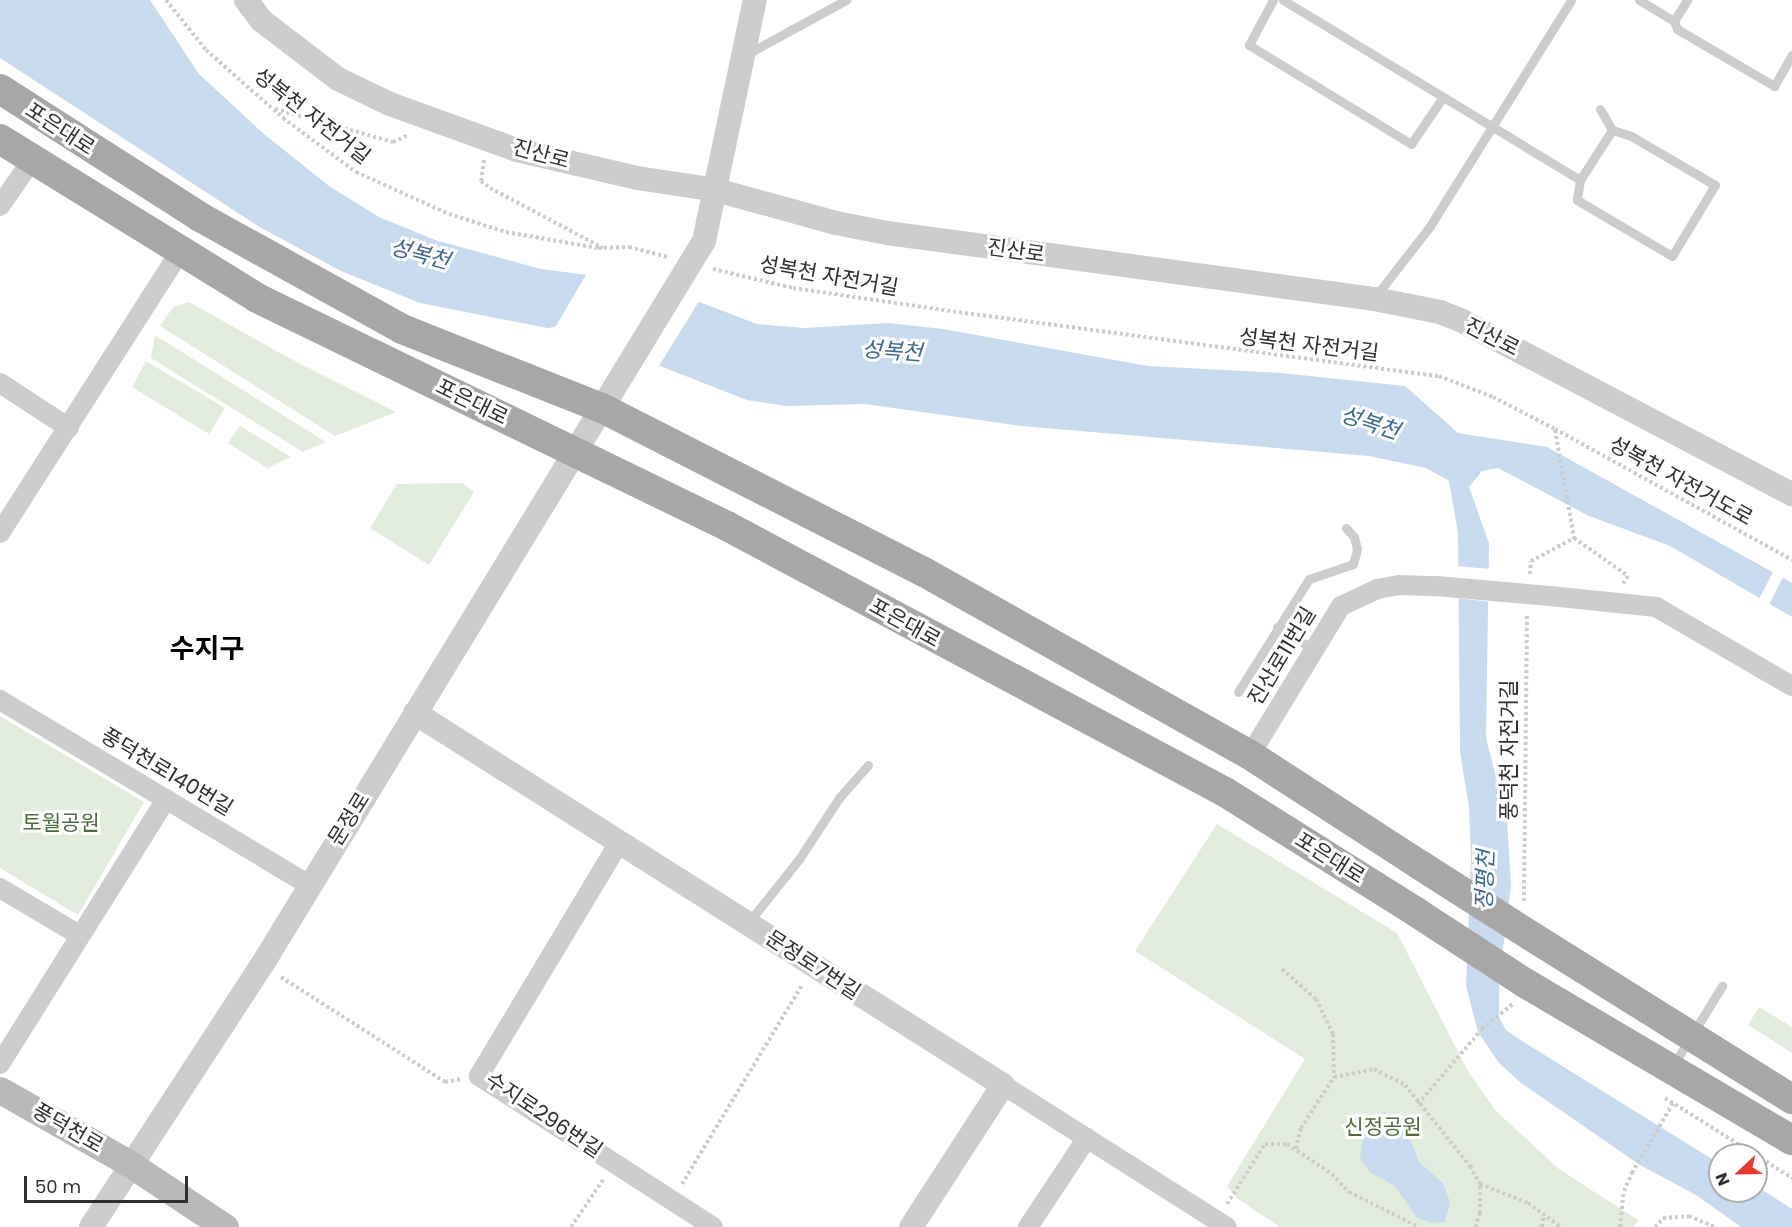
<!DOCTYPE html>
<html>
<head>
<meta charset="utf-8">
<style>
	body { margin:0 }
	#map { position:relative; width:1792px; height:1227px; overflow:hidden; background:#fff; font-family:Poppins,"Noto Sans KR",sans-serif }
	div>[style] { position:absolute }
	.green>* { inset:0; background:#e3eddd }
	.water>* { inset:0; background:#c8daed }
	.pier>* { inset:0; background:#fff }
	.path>* { height:4px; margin-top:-2px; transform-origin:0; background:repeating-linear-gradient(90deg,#ccc 0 3px,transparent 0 6px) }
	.service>* { height:9px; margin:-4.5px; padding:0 4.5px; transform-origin:4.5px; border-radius:4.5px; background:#ccc }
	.minor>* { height:20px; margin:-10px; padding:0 10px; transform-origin:10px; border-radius:10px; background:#ccc }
	.tertiary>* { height:24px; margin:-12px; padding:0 12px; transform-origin:12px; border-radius:12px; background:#ccc }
	.secondary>* { height:27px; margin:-13.5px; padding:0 13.5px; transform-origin:13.5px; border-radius:13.5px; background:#b9b9b9 }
	.primary>* { height:30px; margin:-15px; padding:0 15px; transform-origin:15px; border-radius:15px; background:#a7a7a7 }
	.minor-bridge>* { height:20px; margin:-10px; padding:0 10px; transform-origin:10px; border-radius:10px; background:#ccc }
	.tertiary-bridge>* { height:24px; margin:-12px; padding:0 12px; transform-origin:12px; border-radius:12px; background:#ccc }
	.primary-bridge>* { height:30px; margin:-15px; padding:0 15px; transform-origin:15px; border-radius:15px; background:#a7a7a7 }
	span { translate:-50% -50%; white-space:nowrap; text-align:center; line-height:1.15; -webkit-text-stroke:6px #fff; paint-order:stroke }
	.street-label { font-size:21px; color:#2f2f2f }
	.park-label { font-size:21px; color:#4c6d3b }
	.water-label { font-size:22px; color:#3a6694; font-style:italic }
	.district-label { font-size:27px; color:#000; font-weight:700 }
	.north { position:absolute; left:1708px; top:1143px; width:60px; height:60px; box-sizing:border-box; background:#fff; border:2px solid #acacac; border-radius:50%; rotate:248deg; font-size:16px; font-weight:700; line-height:24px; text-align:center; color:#2f2f2f }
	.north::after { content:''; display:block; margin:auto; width:21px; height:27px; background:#eb372d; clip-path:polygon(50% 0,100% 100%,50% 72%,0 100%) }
	.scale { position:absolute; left:24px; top:1176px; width:164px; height:27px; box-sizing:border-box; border:3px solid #2f2f2f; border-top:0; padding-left:8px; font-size:18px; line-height:21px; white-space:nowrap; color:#2f2f2f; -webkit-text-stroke:4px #fff; paint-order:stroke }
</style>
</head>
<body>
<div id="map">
	<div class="green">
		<i style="clip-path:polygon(189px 302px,289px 358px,396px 412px,335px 436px,160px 326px,173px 307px)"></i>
		<i style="clip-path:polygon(155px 335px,326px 442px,303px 452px,151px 358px)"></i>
		<i style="clip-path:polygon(146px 361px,225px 408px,209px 434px,132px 387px)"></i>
		<i style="clip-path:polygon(240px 426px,291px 457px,267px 468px,228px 443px)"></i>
		<i style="clip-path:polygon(462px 483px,474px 492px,429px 565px,370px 528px,397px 484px)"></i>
		<i style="clip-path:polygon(0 716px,144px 802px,78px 915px,0 868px)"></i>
		<i style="clip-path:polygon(1217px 824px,1397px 933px,1469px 1073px,1496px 1111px,1559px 1169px,1638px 1220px,1634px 1227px,1280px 1227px,1238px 1199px,1227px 1186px,1305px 1059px,1135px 951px)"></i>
		<i style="clip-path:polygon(1759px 1007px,1792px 1027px,1792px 1053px,1748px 1025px)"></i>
	</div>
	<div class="water">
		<i style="clip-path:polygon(0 0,150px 0,199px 74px,264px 134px,329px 186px,379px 217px,435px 240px,541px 269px,650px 283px,757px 324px,805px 328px,888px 323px,943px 329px,1148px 366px,1281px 373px,1405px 386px,1458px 433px,1547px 447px,1792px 583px,1792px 617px,1670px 546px,1589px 516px,1498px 468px,1482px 471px,1469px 487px,1489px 543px,1486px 738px,1507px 820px,1511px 885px,1499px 982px,1499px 1017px,1506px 1030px,1522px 1041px,1720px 1164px,1720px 1191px,1756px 1191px,1756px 1186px,1792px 1209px,1792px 1227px,1741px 1227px,1696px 1195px,1640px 1165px,1521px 1083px,1499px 1063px,1478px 1032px,1466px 986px,1471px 858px,1469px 807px,1460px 752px,1458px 533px,1449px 481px,1426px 468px,1369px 456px,1022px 426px,865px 404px,786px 406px,747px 400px,578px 334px,420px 303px,341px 271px,258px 226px,0 58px)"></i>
		<i style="clip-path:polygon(1385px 1112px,1411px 1141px,1419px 1162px,1443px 1183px,1450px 1202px,1445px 1222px,1431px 1223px,1417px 1218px,1395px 1186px,1370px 1172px,1360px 1158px,1364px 1130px,1378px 1114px)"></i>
	</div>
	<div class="pier">
		<i style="clip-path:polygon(587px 273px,651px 280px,701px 298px,657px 369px,577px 337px,542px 331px,556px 326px)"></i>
		<i style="clip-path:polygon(1455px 566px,1492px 569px,1492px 602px,1456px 598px)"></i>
		<i style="clip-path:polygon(1774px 570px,1784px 575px,1768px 607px,1758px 601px)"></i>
	</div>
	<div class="path">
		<i style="left:166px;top:0;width:64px;rotate:51.3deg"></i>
		<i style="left:206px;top:50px;width:103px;rotate:41.4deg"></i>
		<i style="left:283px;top:118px;width:91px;rotate:36.5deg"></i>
		<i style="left:356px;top:172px;width:102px;rotate:24.3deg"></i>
		<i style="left:449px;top:214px;width:60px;rotate:17.5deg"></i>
		<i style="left:506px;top:232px;width:93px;rotate:9.9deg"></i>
		<i style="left:598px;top:248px;width:31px;rotate:-2deg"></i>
		<i style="left:629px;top:247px;width:40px;rotate:14.4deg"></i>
		<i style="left:275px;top:109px;width:123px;rotate:15.6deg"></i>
		<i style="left:393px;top:142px;width:17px;rotate:-24deg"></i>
		<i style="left:484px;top:160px;width:21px;rotate:98deg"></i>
		<i style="left:481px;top:181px;width:11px;rotate:38deg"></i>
		<i style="left:490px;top:188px;width:128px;rotate:28deg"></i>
		<i style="left:713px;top:269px;width:82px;rotate:13.4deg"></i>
		<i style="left:793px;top:288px;width:174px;rotate:8.3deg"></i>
		<i style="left:965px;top:313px;width:478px;rotate:7.6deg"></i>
		<i style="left:1439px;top:376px;width:58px;rotate:21.3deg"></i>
		<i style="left:1493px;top:397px;width:70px;rotate:27.3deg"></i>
		<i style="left:1555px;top:429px;width:271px;rotate:28.9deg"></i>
		<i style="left:1555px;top:430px;width:110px;rotate:80deg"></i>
		<i style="left:1574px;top:538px;width:66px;rotate:35.1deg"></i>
		<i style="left:1628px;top:576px;width:9px;rotate:122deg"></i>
		<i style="left:1530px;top:574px;width:13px;rotate:-86deg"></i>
		<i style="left:1531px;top:561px;width:49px;rotate:-28.1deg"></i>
		<i style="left:1524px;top:901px;width:287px;rotate:-89.4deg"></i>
		<i style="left:1282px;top:969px;width:45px;rotate:41.4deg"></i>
		<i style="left:1316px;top:999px;width:39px;rotate:64deg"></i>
		<i style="left:1333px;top:1034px;width:43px;rotate:88.7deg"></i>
		<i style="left:281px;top:977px;width:195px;rotate:32.6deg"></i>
		<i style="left:445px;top:1082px;width:16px;rotate:-11deg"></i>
		<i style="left:1665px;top:1098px;width:107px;rotate:32.1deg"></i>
		<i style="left:1418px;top:1104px;width:99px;rotate:-49.5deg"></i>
		<i style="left:1482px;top:1029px;width:41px;rotate:-39.1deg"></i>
		<i style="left:1296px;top:1149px;width:22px;rotate:-77deg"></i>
		<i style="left:1301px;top:1128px;width:61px;rotate:-57.1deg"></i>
		<i style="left:1334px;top:1077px;width:41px;rotate:-11.3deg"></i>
		<i style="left:1374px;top:1069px;width:35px;rotate:27deg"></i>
		<i style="left:1405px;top:1085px;width:104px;rotate:51.3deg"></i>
		<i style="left:1470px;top:1166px;width:21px;rotate:61deg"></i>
		<i style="left:1480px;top:1184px;width:52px;rotate:21.6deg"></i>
		<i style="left:1528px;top:1203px;width:41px;rotate:36deg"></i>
		<i style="left:1756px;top:1155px;width:43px;rotate:32.6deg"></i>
		<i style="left:682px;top:1184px;width:232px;rotate:-58.9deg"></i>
		<i style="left:1227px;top:1204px;width:71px;rotate:-57.7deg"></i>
		<i style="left:1265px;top:1144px;width:22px"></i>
		<i style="left:1287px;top:1144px;width:54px;rotate:33.7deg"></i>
		<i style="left:1332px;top:1174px;width:25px;rotate:47deg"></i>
		<i style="left:1349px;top:1192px;width:78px;rotate:26.6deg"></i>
		<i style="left:571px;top:1227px;width:57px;rotate:-55.8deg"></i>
		<i style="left:1475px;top:1227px;width:15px;rotate:-70deg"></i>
		<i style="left:1480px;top:1213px;width:29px;rotate:-90deg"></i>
		<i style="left:1542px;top:1227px;width:12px;rotate:-81deg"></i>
		<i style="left:1620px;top:1227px;width:36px;rotate:-84deg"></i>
		<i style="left:1624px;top:1191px;width:20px;rotate:-66deg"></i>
		<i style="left:1632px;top:1173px;width:81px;rotate:-59.6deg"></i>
		<i style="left:1655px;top:1227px;width:12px;rotate:-48deg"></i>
		<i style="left:1663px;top:1218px;width:26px;rotate:-4deg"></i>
		<i style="left:1689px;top:1216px;width:28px;rotate:23deg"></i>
	</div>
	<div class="service">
		<i style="left:1273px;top:0;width:51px;rotate:118.1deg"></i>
		<i style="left:1249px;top:45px;width:190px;rotate:31.4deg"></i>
		<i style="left:1411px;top:144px;width:57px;rotate:-55.8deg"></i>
		<i style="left:1283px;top:0;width:347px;rotate:31.2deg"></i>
		<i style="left:1580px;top:180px;width:20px;rotate:99deg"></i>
		<i style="left:1577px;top:200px;width:110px;rotate:30.5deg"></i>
		<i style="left:1672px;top:256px;width:83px;rotate:-58.8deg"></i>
		<i style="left:1715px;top:185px;width:97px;rotate:-149.7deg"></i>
		<i style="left:1631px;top:136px;width:20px;rotate:-162deg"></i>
		<i style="left:1612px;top:130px;width:59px;rotate:122.6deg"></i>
		<i style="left:1639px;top:0;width:41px;rotate:31deg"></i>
		<i style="left:1674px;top:21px;width:9px;rotate:69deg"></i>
		<i style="left:1677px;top:29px;width:113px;rotate:30.4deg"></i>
		<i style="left:1774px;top:86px;width:36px;rotate:-60deg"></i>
		<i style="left:1674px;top:21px;width:25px;rotate:-58deg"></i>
		<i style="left:749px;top:53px;width:111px;rotate:-28.7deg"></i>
		<i style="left:1600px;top:109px;width:24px;rotate:60deg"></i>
		<i style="left:1375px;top:297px;width:90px;rotate:-52.2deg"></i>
		<i style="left:1430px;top:226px;width:266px;rotate:-58deg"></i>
		<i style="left:1277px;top:627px;width:42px;rotate:31.4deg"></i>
		<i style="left:1238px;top:692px;width:133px;rotate:-57.9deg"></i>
		<i style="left:1309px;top:579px;width:46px;rotate:-18.8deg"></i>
		<i style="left:1353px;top:564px;width:16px;rotate:-75deg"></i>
		<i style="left:1357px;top:549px;width:12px;rotate:-104deg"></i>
		<i style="left:1354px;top:537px;width:12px;rotate:-132deg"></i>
		<i style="left:748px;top:923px;width:82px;rotate:-51.4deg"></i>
		<i style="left:799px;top:859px;width:73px;rotate:-56.7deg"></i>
		<i style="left:839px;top:798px;width:44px;rotate:-48.7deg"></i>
		<i style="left:1674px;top:1064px;width:92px;rotate:-58.4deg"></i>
	</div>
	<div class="minor">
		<i style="left:0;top:206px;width:56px;rotate:-55.2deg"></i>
		<i style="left:0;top:383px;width:82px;rotate:33.1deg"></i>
		<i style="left:0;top:533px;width:332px;rotate:-57.4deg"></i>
		<i style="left:1550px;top:596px;width:107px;rotate:5.9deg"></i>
		<i style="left:1656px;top:607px;width:157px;rotate:30.2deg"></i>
		<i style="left:0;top:700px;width:360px;rotate:30.9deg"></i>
		<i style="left:1250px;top:755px;width:175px;rotate:-58.6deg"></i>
		<i style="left:1341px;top:606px;width:40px;rotate:-25deg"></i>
		<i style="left:1377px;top:589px;width:22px;rotate:-10deg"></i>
		<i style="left:1399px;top:585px;width:37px;rotate:2deg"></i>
		<i style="left:620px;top:841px;width:274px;rotate:121deg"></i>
		<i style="left:479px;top:1076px;width:278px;rotate:32.8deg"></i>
		<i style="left:0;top:888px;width:92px;rotate:30.7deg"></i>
		<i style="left:0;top:1064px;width:313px;rotate:-57.9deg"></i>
		<i style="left:1003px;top:1085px;width:265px;rotate:32.4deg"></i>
		<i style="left:1028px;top:1227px;width:107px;rotate:-56.5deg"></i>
	</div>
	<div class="tertiary">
		<i style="left:246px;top:0;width:26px;rotate:53deg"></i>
		<i style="left:262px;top:21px;width:96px;rotate:37.3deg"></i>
		<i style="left:338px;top:79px;width:58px;rotate:25.7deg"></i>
		<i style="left:390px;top:104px;width:135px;rotate:19.9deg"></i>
		<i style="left:517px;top:150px;width:123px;rotate:13.1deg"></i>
		<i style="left:637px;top:178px;width:80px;rotate:8.6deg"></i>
		<i style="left:716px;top:190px;width:124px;rotate:15.4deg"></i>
		<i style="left:836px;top:223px;width:52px;rotate:11.1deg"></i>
		<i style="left:887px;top:233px;width:491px;rotate:7.7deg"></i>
		<i style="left:1374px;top:299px;width:67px;rotate:11.1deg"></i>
		<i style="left:1440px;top:312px;width:24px;rotate:22deg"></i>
		<i style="left:1462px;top:321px;width:373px;rotate:27.7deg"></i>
		<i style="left:704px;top:241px;width:246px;rotate:-78.1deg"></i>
		<i style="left:415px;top:713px;width:696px;rotate:32.32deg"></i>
		<i style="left:1003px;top:1085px;width:169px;rotate:122.9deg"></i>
		<i style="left:91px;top:1227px;width:313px;rotate:-56.9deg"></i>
		<i style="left:262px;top:965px;width:695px;rotate:-58.6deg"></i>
	</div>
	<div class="secondary">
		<i style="left:0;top:1090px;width:150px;rotate:29.6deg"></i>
		<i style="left:130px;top:1164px;width:114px;rotate:33.6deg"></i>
	</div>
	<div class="primary">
		<i style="left:0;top:89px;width:237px;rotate:32.6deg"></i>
		<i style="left:200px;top:217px;width:231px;rotate:29deg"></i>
		<i style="left:402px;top:329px;width:215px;rotate:21.6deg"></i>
		<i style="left:602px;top:408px;width:361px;rotate:27deg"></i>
		<i style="left:924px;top:572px;width:374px;rotate:29.3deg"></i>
		<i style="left:1250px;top:755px;width:202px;rotate:32.9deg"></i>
		<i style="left:0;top:139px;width:302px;rotate:31.7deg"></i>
		<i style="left:257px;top:298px;width:522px;rotate:25.88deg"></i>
		<i style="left:727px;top:526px;width:565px;rotate:28.11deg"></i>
		<i style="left:1225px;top:792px;width:226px;rotate:32.1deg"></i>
		<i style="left:1531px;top:936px;width:308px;rotate:32deg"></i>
		<i style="left:1525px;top:983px;width:310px;rotate:30.5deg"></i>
	</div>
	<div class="minor-bridge">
		<i style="left:1436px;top:586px;width:114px;rotate:5deg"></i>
	</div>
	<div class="tertiary-bridge">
		<i style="left:624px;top:372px;width:153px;rotate:-58.6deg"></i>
	</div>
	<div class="primary-bridge">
		<i style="left:1420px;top:865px;width:132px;rotate:32.6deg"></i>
		<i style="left:1416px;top:912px;width:130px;rotate:33.1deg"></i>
	</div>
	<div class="street-label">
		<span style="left:312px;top:116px;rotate:38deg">성복천 자전거길</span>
		<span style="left:60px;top:129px;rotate:33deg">포은대로</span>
		<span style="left:541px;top:154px;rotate:15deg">진산로</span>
		<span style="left:1016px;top:251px;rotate:8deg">진산로</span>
		<span style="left:829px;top:276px;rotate:10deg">성복천 자전거길</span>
		<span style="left:1492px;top:337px;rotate:27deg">진산로</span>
		<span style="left:1309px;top:345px;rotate:7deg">성복천 자전거길</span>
		<span style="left:472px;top:402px;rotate:26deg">포은대로</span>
		<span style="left:1681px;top:481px;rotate:29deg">성복천 자전거도로</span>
		<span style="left:905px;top:623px;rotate:29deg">포은대로</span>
		<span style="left:1282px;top:656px;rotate:-59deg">진산로11번길</span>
		<span style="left:1509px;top:750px;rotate:-90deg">풍덕천 자전거길</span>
		<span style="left:167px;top:772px;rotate:31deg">풍덕천로140번길</span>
		<span style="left:349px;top:819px;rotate:-58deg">문정로</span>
		<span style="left:1330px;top:858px;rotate:32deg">포은대로</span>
		<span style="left:813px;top:965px;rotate:33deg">문정로7번길</span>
		<span style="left:544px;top:1115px;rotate:34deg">수지로296번길</span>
		<span style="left:68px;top:1128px;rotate:30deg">풍덕천로</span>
	</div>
	<div class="park-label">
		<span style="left:61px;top:823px">토월공원</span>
		<span style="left:1383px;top:1127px">신정공원</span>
	</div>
	<div class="water-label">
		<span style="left:420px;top:254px;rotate:15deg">성복천</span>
		<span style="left:892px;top:351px;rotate:4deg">성복천</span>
		<span style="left:1370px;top:423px;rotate:18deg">성복천</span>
		<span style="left:1485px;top:880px;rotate:-88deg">정평천</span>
	</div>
	<div class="district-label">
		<span style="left:207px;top:649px">수지구</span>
	</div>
	<div class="north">N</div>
	<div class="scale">50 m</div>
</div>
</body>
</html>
